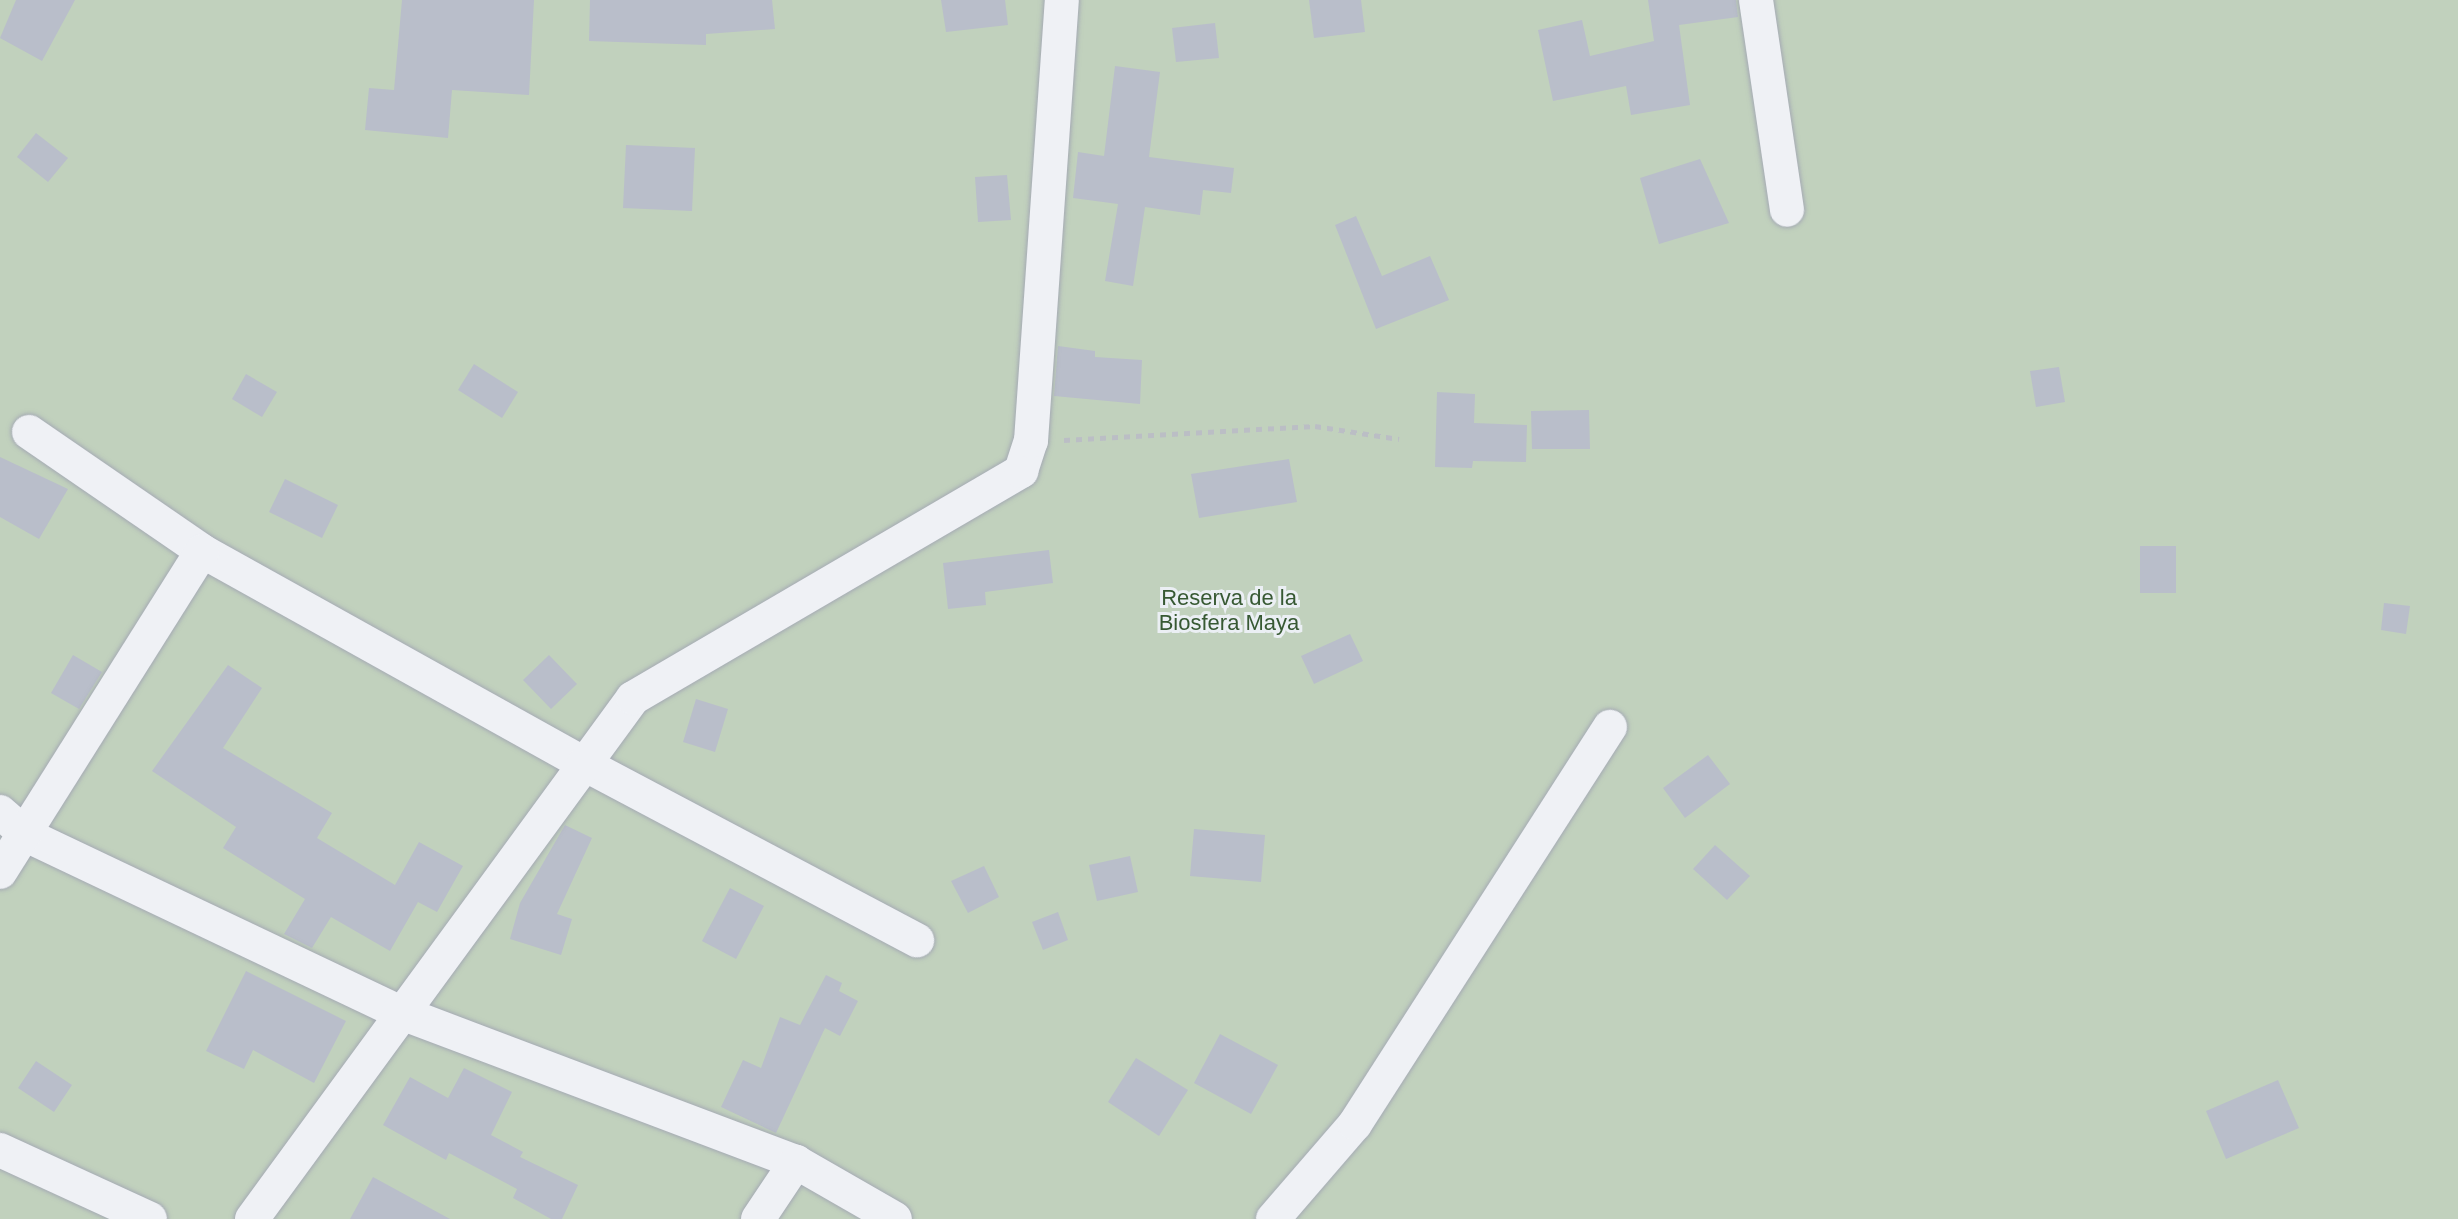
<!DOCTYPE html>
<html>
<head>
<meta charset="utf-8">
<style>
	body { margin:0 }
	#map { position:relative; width:2458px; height:1219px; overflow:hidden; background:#dce0e7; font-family:Helvetica,sans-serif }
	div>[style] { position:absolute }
	.green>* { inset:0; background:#c1d1bd }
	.building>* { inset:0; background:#b9beca }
	.path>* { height:5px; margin-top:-2.5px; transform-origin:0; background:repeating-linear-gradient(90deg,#bbbec5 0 6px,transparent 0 12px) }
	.roads { filter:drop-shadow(0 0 2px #a5aab4) drop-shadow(0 0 2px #a5aab4) }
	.street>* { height:34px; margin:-17px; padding:0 17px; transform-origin:17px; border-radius:17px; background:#eff1f5 }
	span { translate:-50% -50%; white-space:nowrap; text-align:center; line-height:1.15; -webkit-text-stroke:6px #ebeff4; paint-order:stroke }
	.park-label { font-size:22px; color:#375933 }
</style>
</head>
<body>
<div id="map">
	<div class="green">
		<i style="clip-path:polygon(0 0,2458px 0,2458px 1219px,0 1219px)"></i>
	</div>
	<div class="building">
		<i style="clip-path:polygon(16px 0,75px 0,42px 61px,0 38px)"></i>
		<i style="clip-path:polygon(402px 0,534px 0,529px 95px,452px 90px,448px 138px,365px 130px,369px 88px,394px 90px)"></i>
		<i style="clip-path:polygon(590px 0,772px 0,775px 29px,706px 34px,706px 45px,589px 41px)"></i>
		<i style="clip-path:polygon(941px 0,1005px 0,1008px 25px,946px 32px)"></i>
		<i style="clip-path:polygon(1309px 0,1361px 0,1365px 32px,1314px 38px)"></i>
		<i style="clip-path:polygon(1648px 0,1736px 0,1738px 17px,1679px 25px,1690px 105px,1631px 115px,1626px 86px,1553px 101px,1538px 30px,1582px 20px,1590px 56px,1654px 41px)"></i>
		<i style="clip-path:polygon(1215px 23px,1219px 58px,1176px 62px,1172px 28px)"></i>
		<i style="clip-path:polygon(1115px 66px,1160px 72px,1149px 157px,1234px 168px,1231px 193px,1203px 190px,1200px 215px,1145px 207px,1133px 286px,1105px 281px,1118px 204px,1073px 198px,1078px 152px,1104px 156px)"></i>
		<i style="clip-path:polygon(36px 133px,68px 158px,48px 182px,17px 157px)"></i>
		<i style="clip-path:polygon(626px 145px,695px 148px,692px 211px,623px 208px)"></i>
		<i style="clip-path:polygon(1700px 159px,1729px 223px,1659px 244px,1640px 178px)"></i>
		<i style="clip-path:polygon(1007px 175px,1011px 220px,978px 222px,975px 177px)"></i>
		<i style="clip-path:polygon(1356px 216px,1382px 276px,1430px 256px,1449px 300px,1376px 329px,1335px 225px)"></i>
		<i style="clip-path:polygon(1058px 346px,1095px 351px,1095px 357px,1142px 360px,1140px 404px,1054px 396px)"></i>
		<i style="clip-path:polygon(474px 364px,518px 392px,502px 418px,458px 390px)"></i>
		<i style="clip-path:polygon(2059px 367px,2065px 402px,2036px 407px,2030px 371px)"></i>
		<i style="clip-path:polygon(246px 374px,277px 392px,262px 417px,232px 399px)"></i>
		<i style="clip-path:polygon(1437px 392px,1475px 394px,1474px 423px,1527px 425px,1526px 462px,1473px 461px,1472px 468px,1435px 467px)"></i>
		<i style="clip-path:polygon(1589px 410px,1590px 449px,1532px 449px,1531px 411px)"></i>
		<i style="clip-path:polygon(0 457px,68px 489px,39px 539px,0 517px)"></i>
		<i style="clip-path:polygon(1289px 459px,1297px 502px,1199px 518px,1191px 474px)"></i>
		<i style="clip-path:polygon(285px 479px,338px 505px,322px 538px,269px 512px)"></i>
		<i style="clip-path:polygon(2140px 546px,2176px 546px,2176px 593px,2140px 593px)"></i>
		<i style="clip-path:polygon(1049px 550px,1053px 583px,985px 592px,986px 605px,948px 609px,943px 563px)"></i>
		<i style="clip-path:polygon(2384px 603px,2410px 606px,2406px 634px,2381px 630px)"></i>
		<i style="clip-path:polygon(1350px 634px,1363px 661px,1314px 684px,1301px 656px)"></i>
		<i style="clip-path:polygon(73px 655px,102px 672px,79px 709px,51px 693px)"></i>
		<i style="clip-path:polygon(549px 655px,577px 684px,551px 709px,523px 680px)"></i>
		<i style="clip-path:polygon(228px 665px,262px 688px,223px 748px,332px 813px,317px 838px,395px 885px,419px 842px,463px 866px,437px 912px,418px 902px,390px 951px,331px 917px,312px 948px,284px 934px,305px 899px,223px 848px,236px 827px,152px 771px)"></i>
		<i style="clip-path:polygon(696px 699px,728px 709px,715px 752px,683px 742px)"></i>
		<i style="clip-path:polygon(1708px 755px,1730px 784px,1685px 818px,1663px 788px)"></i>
		<i style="clip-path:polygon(565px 825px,592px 838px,557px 914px,572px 919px,561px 955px,510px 939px,520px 903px)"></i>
		<i style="clip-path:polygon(1194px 829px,1265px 835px,1261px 882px,1190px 876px)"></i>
		<i style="clip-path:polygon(1715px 845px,1750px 876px,1727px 900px,1693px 869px)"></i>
		<i style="clip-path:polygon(1130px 856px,1138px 892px,1097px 901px,1089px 865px)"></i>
		<i style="clip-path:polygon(984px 866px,999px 897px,968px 913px,951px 881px)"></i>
		<i style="clip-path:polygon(730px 888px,764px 906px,736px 959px,702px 941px)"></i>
		<i style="clip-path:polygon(1058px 912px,1068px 940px,1043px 950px,1032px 922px)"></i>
		<i style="clip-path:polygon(246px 971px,346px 1021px,314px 1083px,253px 1050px,244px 1069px,206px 1051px)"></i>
		<i style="clip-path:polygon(826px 975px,842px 983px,839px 991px,858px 1001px,840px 1036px,825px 1028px,776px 1133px,721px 1107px,743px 1060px,761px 1068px,780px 1017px,800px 1025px)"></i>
		<i style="clip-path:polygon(1220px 1034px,1278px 1065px,1251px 1114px,1194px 1083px)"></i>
		<i style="clip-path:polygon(1136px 1058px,1188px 1090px,1159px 1136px,1108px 1102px)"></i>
		<i style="clip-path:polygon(36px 1061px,72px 1085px,54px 1112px,18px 1088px)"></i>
		<i style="clip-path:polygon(464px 1068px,512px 1092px,491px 1135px,523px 1152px,520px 1157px,578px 1185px,562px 1219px,551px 1219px,513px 1198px,517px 1189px,449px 1153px,446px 1160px,383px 1125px,410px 1077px,448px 1098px)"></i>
		<i style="clip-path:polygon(2278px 1080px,2299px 1128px,2226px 1159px,2206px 1111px)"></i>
		<i style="clip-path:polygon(373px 1177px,450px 1219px,350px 1219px)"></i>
	</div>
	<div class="path">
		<i style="left:1064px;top:440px;width:251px;rotate:-3.2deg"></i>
		<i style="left:1315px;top:426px;width:85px;rotate:8.8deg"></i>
	</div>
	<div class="roads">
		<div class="street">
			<i style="left:1756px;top:0;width:212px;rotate:81.6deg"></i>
			<i style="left:29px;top:432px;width:210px;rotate:34.5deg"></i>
			<i style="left:202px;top:551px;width:437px;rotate:29.1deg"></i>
			<i style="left:584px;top:764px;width:377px;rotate:27.9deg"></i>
			<i style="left:0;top:812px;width:35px;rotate:41deg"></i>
			<i style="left:26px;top:835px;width:413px;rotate:25.4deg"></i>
			<i style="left:399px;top:1012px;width:424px;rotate:20.7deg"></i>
			<i style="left:796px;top:1162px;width:114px;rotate:29.9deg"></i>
			<i style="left:0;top:872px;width:379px;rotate:-57.8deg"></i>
			<i style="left:0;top:1150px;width:165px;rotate:24.7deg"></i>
			<i style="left:252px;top:1219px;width:645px;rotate:-53.82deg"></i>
			<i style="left:633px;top:698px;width:450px;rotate:-30.3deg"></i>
			<i style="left:1021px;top:471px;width:32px;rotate:-72deg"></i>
			<i style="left:1031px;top:441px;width:442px;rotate:-86deg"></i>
			<i style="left:758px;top:1219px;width:69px;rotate:-56.3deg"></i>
			<i style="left:1273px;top:1219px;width:125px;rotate:-49.2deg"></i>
			<i style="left:1355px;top:1124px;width:472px;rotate:-57.3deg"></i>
		</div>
	</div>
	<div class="park-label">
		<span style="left:1229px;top:610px">Reserva de la<br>Biosfera Maya</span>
	</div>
</div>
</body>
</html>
